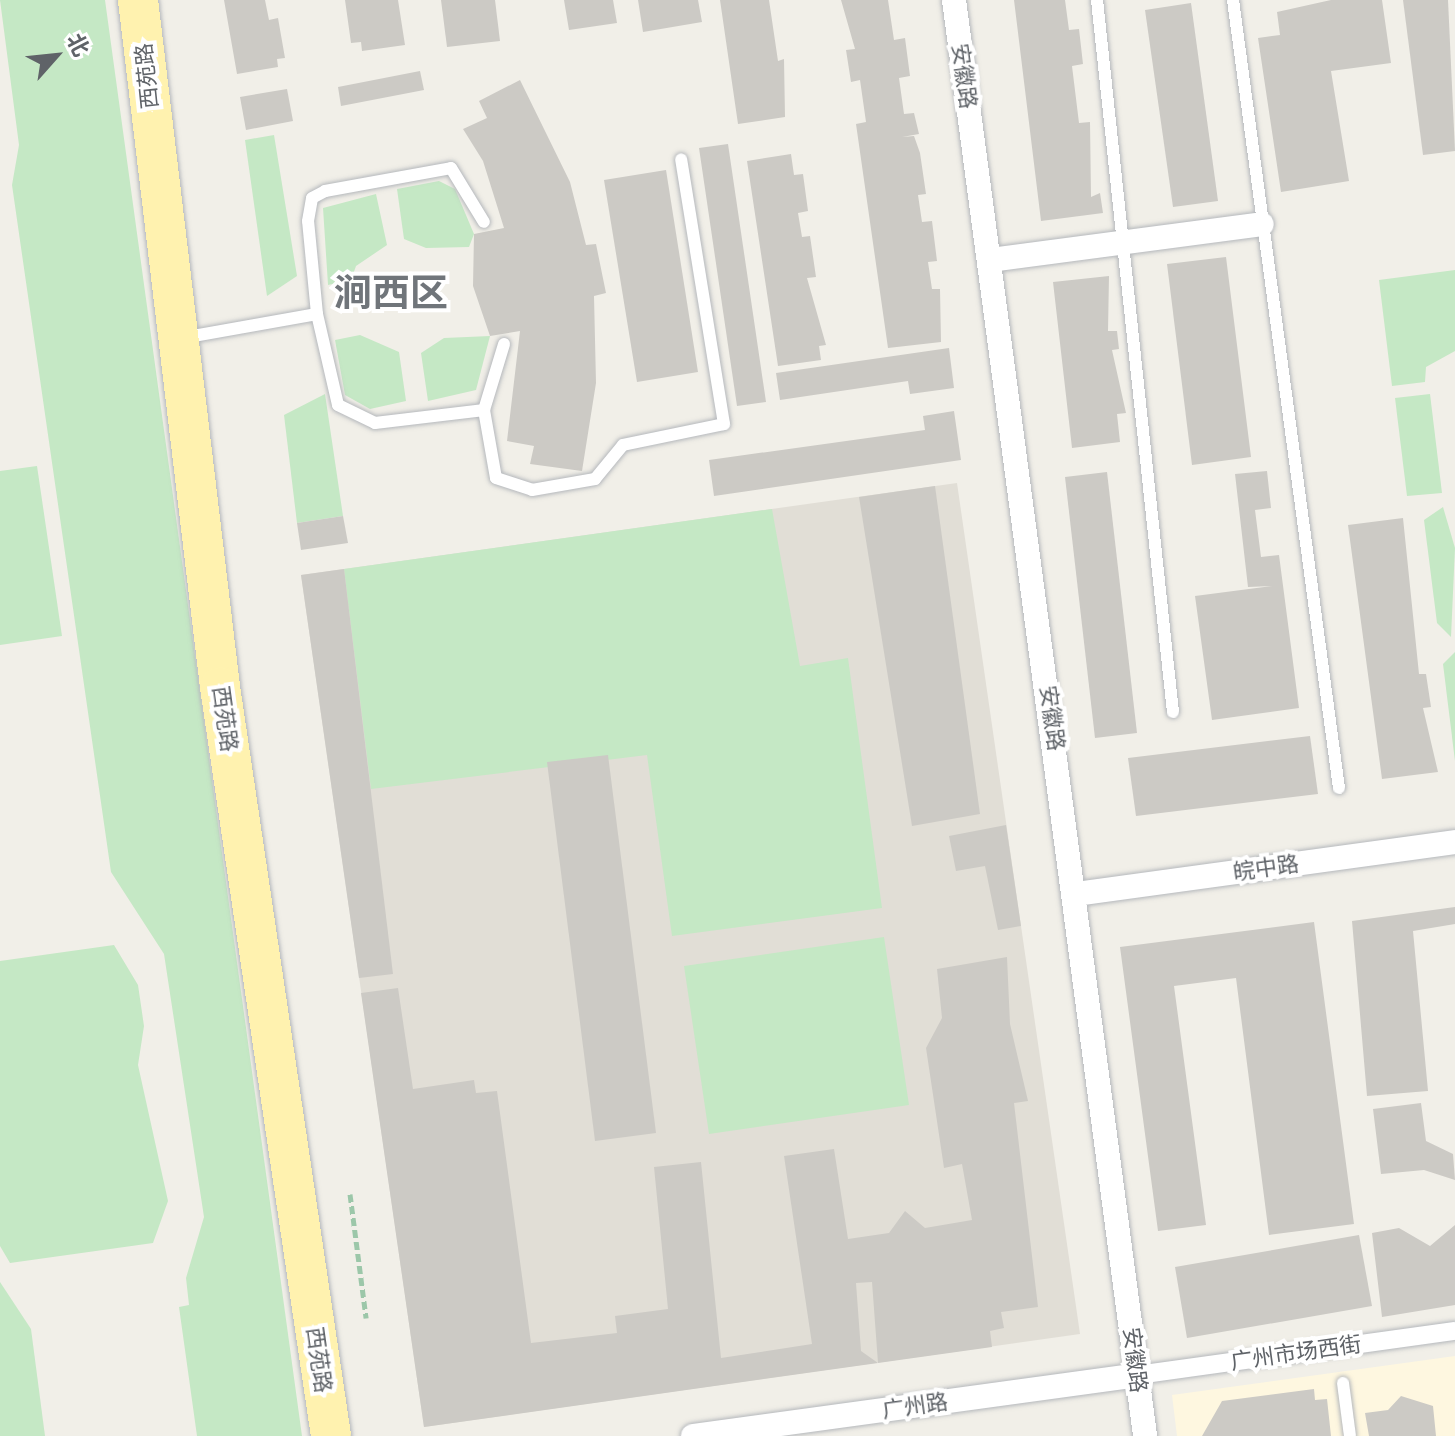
<!DOCTYPE html>
<html>
<head>
<meta charset="utf-8">
<style>
	body { margin:0 }
	#map { position:relative; width:1455px; height:1436px; overflow:hidden; background:#f1efe8; font-family:Montserrat,"Noto Sans SC",sans-serif }
	div>[style] { position:absolute }
	.commercial>* { inset:0; background:#fef7e0 }
	.education>* { inset:0; background:#e1ded6 }
	.green>* { inset:0; background:#c5e8c5 }
	.building>* { inset:0; background:#cccac5 }
	.path>* { height:5px; margin-top:-2.5px; transform-origin:0; background:repeating-linear-gradient(90deg,#9cc7a9 0 8px,transparent 0 12px) }
	.roads { filter:drop-shadow(0 0 2px #b5b8bc) drop-shadow(0 0 2px #b5b8bc) }
	.service>* { height:12px; margin:-6px; padding:0 6px; transform-origin:6px; border-radius:6px; background:#fff }
	.pedestrian>* { height:18px; margin:-9px; padding:0 9px; transform-origin:9px; border-radius:9px; background:#fff }
	.minor>* { height:24px; margin:-12px; padding:0 12px; transform-origin:12px; border-radius:12px; background:#fff }
	.primary>* { height:40px; margin:-20px; padding:0 20px; transform-origin:20px; border-radius:20px; background:#fff2af }
	span { translate:-50% -50%; white-space:nowrap; text-align:center; line-height:1.15; -webkit-text-stroke:8px #fff; paint-order:stroke }
	.street-label { font-size:22px; color:#5f6368 }
	.town-label { font-size:38px; color:#70757a; font-weight:700 }
	.north { position:absolute; left:16px; top:16px; width:80px; height:80px; -webkit-text-stroke:6px #fff; paint-order:stroke; rotate:63deg; font-size:22px; font-weight:700; line-height:32px; text-align:center; color:#5f6368 }
	.north::after { content:''; display:block; margin:auto; width:28px; height:36px; background:#5f6368; clip-path:polygon(50% 0,100% 100%,50% 72%,0 100%) }
</style>
</head>
<body>
<div id="map">
	<div class="commercial">
		<i style="clip-path:polygon(1455px 1356px,1455px 1436px,1177px 1436px,1172px 1395px)"></i>
	</div>
	<div class="education">
		<i style="clip-path:polygon(957px 483px,1080px 1334px,424px 1427px,301px 575px)"></i>
	</div>
	<div class="green">
		<i style="clip-path:polygon(0 0,105px 0,302px 1436px,197px 1436px,179px 1307px,189px 1305px,186px 1278px,204px 1217px,164px 954px,111px 872px,12px 185px,19px 145px)"></i>
		<i style="clip-path:polygon(274px 135px,297px 276px,267px 296px,245px 140px)"></i>
		<i style="clip-path:polygon(439px 181px,455px 189px,474px 234px,469px 247px,426px 248px,404px 239px,397px 189px)"></i>
		<i style="clip-path:polygon(376px 194px,387px 245px,356px 266px,351px 280px,328px 285px,323px 208px)"></i>
		<i style="clip-path:polygon(1455px 270px,1455px 351px,1426px 367px,1425px 382px,1392px 386px,1379px 280px)"></i>
		<i style="clip-path:polygon(360px 335px,399px 352px,406px 401px,370px 409px,345px 395px,335px 340px)"></i>
		<i style="clip-path:polygon(490px 336px,476px 390px,428px 401px,421px 353px,444px 338px)"></i>
		<i style="clip-path:polygon(325px 394px,343px 516px,297px 523px,284px 415px)"></i>
		<i style="clip-path:polygon(1430px 394px,1442px 493px,1407px 496px,1395px 398px)"></i>
		<i style="clip-path:polygon(37px 466px,62px 636px,0 645px,0 471px)"></i>
		<i style="clip-path:polygon(1443px 507px,1455px 548px,1451px 637px,1437px 623px,1424px 520px)"></i>
		<i style="clip-path:polygon(772px 509px,800px 666px,848px 658px,882px 908px,672px 936px,647px 755px,371px 789px,344px 569px)"></i>
		<i style="clip-path:polygon(1455px 652px,1455px 761px,1443px 664px)"></i>
		<i style="clip-path:polygon(884px 937px,909px 1105px,709px 1134px,684px 966px)"></i>
		<i style="clip-path:polygon(114px 945px,138px 985px,144px 1026px,138px 1065px,168px 1201px,153px 1243px,10px 1263px,0 1246px,0 961px)"></i>
		<i style="clip-path:polygon(0 1282px,31px 1329px,45px 1436px,0 1436px)"></i>
	</div>
	<div class="building">
		<i style="clip-path:polygon(224px 0,265px 0,269px 20px,278px 18px,285px 58px,277px 59px,278px 67px,237px 74px)"></i>
		<i style="clip-path:polygon(345px 0,398px 0,405px 45px,362px 51px,361px 42px,351px 43px)"></i>
		<i style="clip-path:polygon(441px 0,495px 0,500px 41px,447px 47px)"></i>
		<i style="clip-path:polygon(564px 0,613px 0,617px 23px,569px 30px)"></i>
		<i style="clip-path:polygon(638px 0,698px 0,702px 22px,643px 32px)"></i>
		<i style="clip-path:polygon(720px 0,769px 0,778px 61px,784px 59px,785px 117px,738px 124px)"></i>
		<i style="clip-path:polygon(841px 0,888px 0,894px 40px,905px 38px,910px 76px,899px 78px,904px 114px,914px 113px,919px 134px,902px 137px,914px 136px,920px 153px,926px 194px,918px 195px,922px 222px,932px 221px,937px 261px,928px 262px,932px 289px,940px 289px,941px 342px,888px 348px,856px 124px,866px 122px,860px 80px,851px 82px,846px 50px,855px 49px)"></i>
		<i style="clip-path:polygon(1014px 0,1065px 0,1069px 30px,1079px 29px,1083px 64px,1072px 66px,1079px 123px,1090px 122px,1091px 197px,1100px 193px,1103px 213px,1041px 221px)"></i>
		<i style="clip-path:polygon(1331px 0,1382px 0,1391px 63px,1331px 71px,1349px 181px,1281px 192px,1258px 38px,1280px 35px,1277px 12px)"></i>
		<i style="clip-path:polygon(1403px 0,1448px 0,1455px 151px,1423px 155px)"></i>
		<i style="clip-path:polygon(1191px 3px,1218px 201px,1173px 207px,1145px 10px)"></i>
		<i style="clip-path:polygon(420px 71px,424px 90px,341px 106px,338px 87px)"></i>
		<i style="clip-path:polygon(520px 80px,570px 182px,586px 245px,596px 244px,606px 293px,594px 296px,596px 383px,582px 471px,530px 464px,534px 446px,507px 441px,520px 331px,490px 336px,473px 286px,474px 234px,504px 228px,483px 161px,463px 129px,487px 118px,479px 101px)"></i>
		<i style="clip-path:polygon(287px 89px,293px 121px,246px 130px,240px 97px)"></i>
		<i style="clip-path:polygon(728px 144px,766px 402px,737px 406px,699px 148px)"></i>
		<i style="clip-path:polygon(791px 154px,794px 175px,803px 174px,808px 211px,798px 213px,802px 237px,810px 236px,816px 277px,807px 278px,826px 345px,819px 346px,821px 360px,778px 366px,747px 161px)"></i>
		<i style="clip-path:polygon(666px 170px,698px 372px,637px 382px,604px 180px)"></i>
		<i style="clip-path:polygon(1226px 257px,1251px 457px,1192px 465px,1167px 264px)"></i>
		<i style="clip-path:polygon(1109px 276px,1108px 331px,1117px 331px,1119px 349px,1112px 350px,1126px 413px,1117px 414px,1120px 442px,1072px 448px,1053px 282px)"></i>
		<i style="clip-path:polygon(949px 348px,954px 388px,910px 394px,908px 381px,780px 400px,776px 373px)"></i>
		<i style="clip-path:polygon(954px 411px,961px 460px,714px 496px,709px 460px,925px 430px,923px 416px)"></i>
		<i style="clip-path:polygon(1267px 471px,1271px 508px,1255px 510px,1261px 557px,1279px 555px,1299px 708px,1212px 720px,1195px 596px,1272px 586px,1248px 587px,1235px 474px)"></i>
		<i style="clip-path:polygon(1107px 472px,1137px 733px,1095px 738px,1065px 477px)"></i>
		<i style="clip-path:polygon(935px 486px,980px 814px,912px 826px,859px 497px)"></i>
		<i style="clip-path:polygon(343px 516px,348px 543px,301px 550px,297px 523px)"></i>
		<i style="clip-path:polygon(1403px 518px,1419px 674px,1426px 674px,1431px 707px,1423px 708px,1438px 772px,1382px 779px,1348px 525px)"></i>
		<i style="clip-path:polygon(344px 569px,393px 974px,359px 978px,301px 575px)"></i>
		<i style="clip-path:polygon(1310px 736px,1318px 794px,1136px 816px,1128px 758px)"></i>
		<i style="clip-path:polygon(608px 755px,656px 1133px,595px 1141px,547px 762px)"></i>
		<i style="clip-path:polygon(1006px 825px,1021px 926px,998px 930px,985px 866px,956px 871px,949px 836px)"></i>
		<i style="clip-path:polygon(1455px 907px,1455px 924px,1413px 931px,1428px 1091px,1367px 1096px,1352px 921px)"></i>
		<i style="clip-path:polygon(1314px 922px,1354px 1224px,1269px 1235px,1236px 978px,1174px 986px,1206px 1225px,1158px 1231px,1120px 947px)"></i>
		<i style="clip-path:polygon(1007px 957px,1010px 1024px,1028px 1101px,1014px 1103px,1038px 1307px,1001px 1312px,1004px 1328px,990px 1331px,992px 1347px,878px 1363px,872px 1282px,856px 1283px,861px 1351px,878px 1363px,424px 1427px,361px 993px,398px 988px,413px 1089px,474px 1080px,476px 1093px,497px 1091px,531px 1343px,617px 1333px,615px 1316px,668px 1309px,654px 1167px,701px 1162px,721px 1358px,812px 1344px,784px 1156px,834px 1149px,848px 1239px,889px 1233px,905px 1211px,925px 1228px,972px 1220px,962px 1164px,944px 1168px,926px 1048px,942px 1018px,937px 969px)"></i>
		<i style="clip-path:polygon(1421px 1103px,1426px 1141px,1453px 1154px,1455px 1180px,1424px 1170px,1381px 1174px,1373px 1109px)"></i>
		<i style="clip-path:polygon(1455px 1225px,1455px 1305px,1382px 1317px,1372px 1233px,1399px 1228px,1430px 1246px)"></i>
		<i style="clip-path:polygon(1359px 1235px,1372px 1306px,1187px 1338px,1175px 1267px)"></i>
		<i style="clip-path:polygon(1314px 1389px,1315px 1400px,1327px 1399px,1331px 1436px,1202px 1436px,1222px 1401px)"></i>
		<i style="clip-path:polygon(1401px 1396px,1433px 1406px,1436px 1436px,1369px 1436px,1365px 1413px,1388px 1410px)"></i>
	</div>
	<div class="path">
		<i style="left:350px;top:1194px;width:125px;rotate:82.6deg"></i>
	</div>
	<div class="roads">
		<div class="service">
			<i style="left:1097px;top:0;width:716px;rotate:83.91deg"></i>
			<i style="left:1233px;top:0;width:795px;rotate:82.34deg"></i>
			<i style="left:317px;top:314px;width:93px;rotate:-95.5deg"></i>
			<i style="left:308px;top:221px;width:23px;rotate:-80deg"></i>
			<i style="left:312px;top:198px;width:15px;rotate:-28deg"></i>
			<i style="left:325px;top:191px;width:128px;rotate:-10.3deg"></i>
			<i style="left:451px;top:168px;width:63px;rotate:58.6deg"></i>
			<i style="left:182px;top:338px;width:137px;rotate:-10.1deg"></i>
			<i style="left:317px;top:314px;width:93px;rotate:77deg"></i>
			<i style="left:338px;top:405px;width:41px;rotate:25.9deg"></i>
			<i style="left:375px;top:423px;width:110px;rotate:-6.8deg"></i>
			<i style="left:484px;top:410px;width:69px;rotate:-73.1deg"></i>
			<i style="left:484px;top:410px;width:69px;rotate:80deg"></i>
			<i style="left:496px;top:478px;width:38px;rotate:18deg"></i>
			<i style="left:532px;top:490px;width:64px;rotate:-9.9deg"></i>
			<i style="left:595px;top:479px;width:44px;rotate:-50.5deg"></i>
			<i style="left:623px;top:445px;width:103px;rotate:-11.7deg"></i>
			<i style="left:724px;top:424px;width:268px;rotate:-99.2deg"></i>
			<i style="left:1343px;top:1383px;width:53px;rotate:82.5deg"></i>
		</div>
		<div class="pedestrian">
			<i style="left:1137px;top:1375px;width:321px;rotate:-7.9deg"></i>
		</div>
		<div class="minor">
			<i style="left:954px;top:0;width:1449px;rotate:82.42deg"></i>
			<i style="left:990px;top:260px;width:274px;rotate:-7.5deg"></i>
			<i style="left:1076px;top:894px;width:383px;rotate:-7.8deg"></i>
			<i style="left:693px;top:1436px;width:448px;rotate:-7.8deg"></i>
		</div>
		<div class="primary">
			<i style="left:138px;top:0;width:692px;rotate:83.19deg"></i>
			<i style="left:220px;top:687px;width:757px;rotate:81.57deg"></i>
		</div>
	</div>
	<div class="street-label">
		<span style="left:147px;top:76px;rotate:-96deg">西苑路</span>
		<span style="left:964px;top:76px;rotate:82deg">安徽路</span>
		<span style="left:1052px;top:718px;rotate:82deg">安徽路</span>
		<span style="left:225px;top:719px;rotate:82deg">西苑路</span>
		<span style="left:1266px;top:868px;rotate:-8deg">皖中路</span>
		<span style="left:1296px;top:1353px;rotate:-8deg">广州市场西街</span>
		<span style="left:319px;top:1360px;rotate:82deg">西苑路</span>
		<span style="left:1135px;top:1360px;rotate:83deg">安徽路</span>
		<span style="left:915px;top:1406px;rotate:-8deg">广州路</span>
	</div>
	<div class="town-label">
		<span style="left:391px;top:293px">涧西区</span>
	</div>
	<div class="north">北</div>
</div>
</body>
</html>
